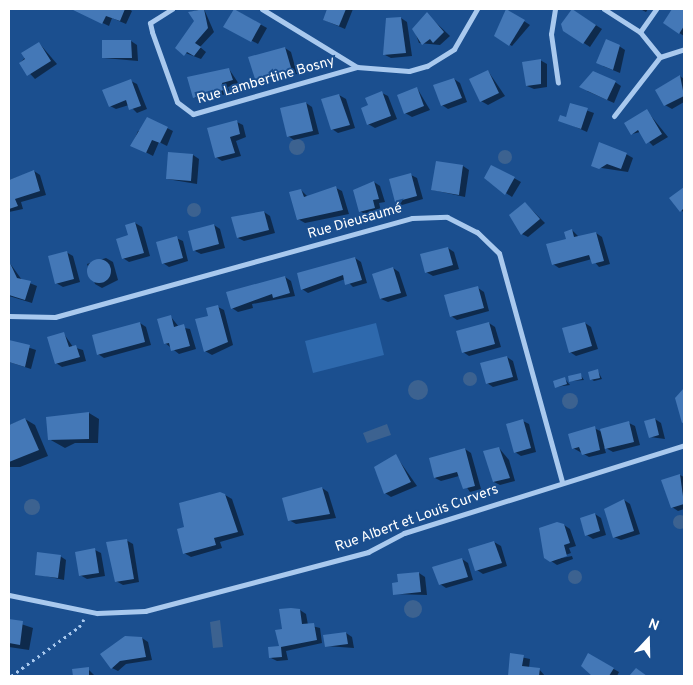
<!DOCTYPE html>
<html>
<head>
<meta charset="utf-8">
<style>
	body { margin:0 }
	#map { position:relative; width:693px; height:685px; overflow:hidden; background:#1b4f8f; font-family:Overpass,sans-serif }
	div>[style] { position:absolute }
	.green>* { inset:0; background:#2e69ad }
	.water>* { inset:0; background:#3c6290 }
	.round { border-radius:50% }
	.shadow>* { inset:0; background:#0007 }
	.building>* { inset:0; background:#4478b7 }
	.path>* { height:2.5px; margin-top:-1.25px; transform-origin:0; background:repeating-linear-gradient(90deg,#a9c9ee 0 2.5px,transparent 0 6.5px) }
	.street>* { height:5px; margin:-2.5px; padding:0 2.5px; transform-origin:2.5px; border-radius:2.5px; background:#a9c9ee }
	span { translate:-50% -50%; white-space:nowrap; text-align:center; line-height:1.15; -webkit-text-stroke:4px #1b4f8f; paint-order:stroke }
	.street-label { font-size:14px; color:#fff }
	.frame { position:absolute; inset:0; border:10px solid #fff; pointer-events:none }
	.north { position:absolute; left:623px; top:615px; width:50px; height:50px; -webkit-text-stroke:4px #1b4f8f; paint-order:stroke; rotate:21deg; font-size:14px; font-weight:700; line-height:20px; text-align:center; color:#fff }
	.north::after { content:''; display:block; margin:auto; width:18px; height:22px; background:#fff; clip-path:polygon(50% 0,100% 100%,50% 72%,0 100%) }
</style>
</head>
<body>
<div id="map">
	<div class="green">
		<i style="clip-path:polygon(376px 323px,384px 355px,313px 373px,305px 341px)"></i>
	</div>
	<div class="water">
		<i class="round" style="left:289px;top:139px;width:16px;height:16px"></i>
		<i class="round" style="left:498px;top:150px;width:14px;height:14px"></i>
		<i class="round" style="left:187px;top:203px;width:14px;height:14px"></i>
		<i class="round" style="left:463px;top:372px;width:14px;height:14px"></i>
		<i class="round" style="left:408px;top:380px;width:20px;height:20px"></i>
		<i class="round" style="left:562px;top:393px;width:16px;height:16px"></i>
		<i style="clip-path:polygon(387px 424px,391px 435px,367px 443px,363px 433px)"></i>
		<i class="round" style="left:24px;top:499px;width:16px;height:16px"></i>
		<i class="round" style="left:673px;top:515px;width:14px;height:14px"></i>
		<i class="round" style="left:568px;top:570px;width:14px;height:14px"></i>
		<i class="round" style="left:404px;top:600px;width:18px;height:18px"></i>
		<i style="clip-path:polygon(220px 620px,223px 647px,213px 648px,210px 622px)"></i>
	</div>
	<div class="shadow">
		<i style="clip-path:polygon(73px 9px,129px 9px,132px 11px,126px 24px,112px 18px,109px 26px)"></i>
		<i style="clip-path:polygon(204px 9px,214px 32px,200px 47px,206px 52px,201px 59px,183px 52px,195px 21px,190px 12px)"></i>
		<i style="clip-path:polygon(328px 9px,353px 9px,345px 29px,324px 20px)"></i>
		<i style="clip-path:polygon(640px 9px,648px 9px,646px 12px)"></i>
		<i style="clip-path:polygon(674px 9px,684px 9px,684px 36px,664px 23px)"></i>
		<i style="clip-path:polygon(235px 10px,267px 28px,258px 44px,225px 26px)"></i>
		<i style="clip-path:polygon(507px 10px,530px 25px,512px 46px,495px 36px)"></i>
		<i style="clip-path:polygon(427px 14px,450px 36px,440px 45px,419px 43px,414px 29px)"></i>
		<i style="clip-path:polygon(578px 14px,602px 29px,590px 47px,564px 30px)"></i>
		<i style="clip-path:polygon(401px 18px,407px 22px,412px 56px,391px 58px,385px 55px)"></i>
		<i style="clip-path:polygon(131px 41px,137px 45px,138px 61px,104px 58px)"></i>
		<i style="clip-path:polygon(39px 43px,57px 64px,35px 79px,20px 63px)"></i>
		<i style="clip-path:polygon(619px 46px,625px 50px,620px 73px,603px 66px)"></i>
		<i style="clip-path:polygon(285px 48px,291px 52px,297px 74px,262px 82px,256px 79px)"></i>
		<i style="clip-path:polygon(540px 60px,547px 64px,547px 87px,534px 89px,527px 86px)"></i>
		<i style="clip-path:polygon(229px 69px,239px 84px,228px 87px,230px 93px,200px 101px,194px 97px)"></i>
		<i style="clip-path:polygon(488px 71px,505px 96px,488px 105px,481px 101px)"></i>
		<i style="clip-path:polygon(680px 76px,684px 79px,684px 102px,672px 109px,665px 105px)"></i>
		<i style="clip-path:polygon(454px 79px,460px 83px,467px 102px,448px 109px,442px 105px)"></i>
		<i style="clip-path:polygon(131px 81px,137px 84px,147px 109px,137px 113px,129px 105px,116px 109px,110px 106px)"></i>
		<i style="clip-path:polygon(615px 82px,621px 86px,614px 103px,587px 91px)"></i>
		<i style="clip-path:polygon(417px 88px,430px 110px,412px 117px,405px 113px)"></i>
		<i style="clip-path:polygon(382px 93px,388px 96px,397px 119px,375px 128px,368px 124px,370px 106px)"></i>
		<i style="clip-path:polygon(339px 95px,346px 99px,355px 128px,338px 133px,332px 129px)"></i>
		<i style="clip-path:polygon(306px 103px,312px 107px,319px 134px,294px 140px,288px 136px)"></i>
		<i style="clip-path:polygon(571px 105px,594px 113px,587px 132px,560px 120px,566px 118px)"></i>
		<i style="clip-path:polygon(647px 111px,668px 137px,653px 146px,640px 132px,632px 134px)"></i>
		<i style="clip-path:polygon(237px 122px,243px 125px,246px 137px,236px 141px,241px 156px,222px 161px,216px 157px)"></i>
		<i style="clip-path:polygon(167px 128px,173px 131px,167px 146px,159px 142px,153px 156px,132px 145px,138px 131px)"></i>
		<i style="clip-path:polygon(626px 154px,633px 158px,628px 172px,595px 167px)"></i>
		<i style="clip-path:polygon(193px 155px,199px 159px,197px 184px,167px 179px)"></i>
		<i style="clip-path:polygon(463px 166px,469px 170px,465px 197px,433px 190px)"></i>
		<i style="clip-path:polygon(496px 168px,521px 182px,512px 197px,488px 181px)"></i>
		<i style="clip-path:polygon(34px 171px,40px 175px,46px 195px,21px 202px,23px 209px,9px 212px,9px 180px)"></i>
		<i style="clip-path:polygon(411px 175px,417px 178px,423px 199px,402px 205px,396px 201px)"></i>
		<i style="clip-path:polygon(374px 182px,380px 186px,385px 202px,379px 203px,381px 211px,366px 215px,360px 211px)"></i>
		<i style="clip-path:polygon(336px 188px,342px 191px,349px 214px,305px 223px,298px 219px,301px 190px,308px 197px)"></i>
		<i style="clip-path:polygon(684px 189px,684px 213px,671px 198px)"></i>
		<i style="clip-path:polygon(525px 203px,545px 223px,528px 237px,522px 234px)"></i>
		<i style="clip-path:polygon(264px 212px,270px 216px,275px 233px,244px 241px,238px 238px)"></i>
		<i style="clip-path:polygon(135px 223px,142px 227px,150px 256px,129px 262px,123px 258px)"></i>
		<i style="clip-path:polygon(214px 225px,220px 229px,225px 248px,201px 254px,195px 251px)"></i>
		<i style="clip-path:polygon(572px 230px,579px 237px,596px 233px,602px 237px,610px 264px,599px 267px,592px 259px,559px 268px,553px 264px)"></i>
		<i style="clip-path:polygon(176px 238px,183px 241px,188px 261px,169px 267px,163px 263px)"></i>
		<i style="clip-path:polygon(448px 248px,454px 252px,459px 269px,433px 276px,426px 272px)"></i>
		<i style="clip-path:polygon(66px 252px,73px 256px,80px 282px,63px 287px,56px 283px)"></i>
		<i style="clip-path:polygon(106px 258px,113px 262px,118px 280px,102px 288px,95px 284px,87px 264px)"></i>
		<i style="clip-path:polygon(355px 258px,361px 262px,367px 283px,353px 287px,345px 279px,308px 293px,302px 289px)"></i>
		<i style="clip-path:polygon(9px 262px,22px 280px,37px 286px,32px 303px,9px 296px)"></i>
		<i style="clip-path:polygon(393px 268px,399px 272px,407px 296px,388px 302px,381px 299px,374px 274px)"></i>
		<i style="clip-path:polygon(285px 277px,291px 281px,295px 296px,252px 304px,253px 308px,238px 312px,232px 308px)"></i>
		<i style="clip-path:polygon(478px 288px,484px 292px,489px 311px,457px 320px,451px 316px)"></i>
		<i style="clip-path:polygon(218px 307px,224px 310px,233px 345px,212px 355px,205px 351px,210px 317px)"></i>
		<i style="clip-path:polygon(171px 317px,179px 327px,190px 329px,196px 349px,179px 354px,165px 343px)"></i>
		<i style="clip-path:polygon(140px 323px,146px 327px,151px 345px,104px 358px,98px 354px)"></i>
		<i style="clip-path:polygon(489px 323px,495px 327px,501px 347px,469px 356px,463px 352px)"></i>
		<i style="clip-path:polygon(585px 323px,591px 327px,598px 349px,576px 356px,570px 352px)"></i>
		<i style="clip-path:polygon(64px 334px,73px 347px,83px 350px,86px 361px,62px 367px,56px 363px)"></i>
		<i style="clip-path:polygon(9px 341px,36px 350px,31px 369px,9px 362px)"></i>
		<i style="clip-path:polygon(507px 357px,513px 361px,518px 380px,493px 387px,487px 383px)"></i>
		<i style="clip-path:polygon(598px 371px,602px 379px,594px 381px,591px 379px)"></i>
		<i style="clip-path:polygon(580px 374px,584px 380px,570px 381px)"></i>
		<i style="clip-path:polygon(565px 379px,570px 385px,556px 387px)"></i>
		<i style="clip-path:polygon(89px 413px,99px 419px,98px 443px,75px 443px,65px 448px,49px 439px,47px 418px)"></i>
		<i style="clip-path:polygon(25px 419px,35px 425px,48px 456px,20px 467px,9px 467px,9px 425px)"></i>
		<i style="clip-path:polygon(655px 419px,661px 423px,665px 439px,650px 437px)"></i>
		<i style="clip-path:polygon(523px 421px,529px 424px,536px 452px,521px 456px,515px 452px)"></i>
		<i style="clip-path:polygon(629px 423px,635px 426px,640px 445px,613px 452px,604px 447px,606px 453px,589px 457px,573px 448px,594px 428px,602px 432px)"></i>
		<i style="clip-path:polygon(499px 448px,509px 460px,515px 481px,500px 485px,494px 482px)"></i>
		<i style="clip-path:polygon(465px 449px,471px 453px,481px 489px,470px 492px,459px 476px,441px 481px,435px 478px)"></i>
		<i style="clip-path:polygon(396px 456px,417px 486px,391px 497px,385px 493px)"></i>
		<i style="clip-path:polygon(680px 475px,684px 477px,684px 509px,678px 511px,672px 507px)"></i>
		<i style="clip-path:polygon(322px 488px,328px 492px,336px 518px,296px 524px,289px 520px)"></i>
		<i style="clip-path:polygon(225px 495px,232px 499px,244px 535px,220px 542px,222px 548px,191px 557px,184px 553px,185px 528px)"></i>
		<i style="clip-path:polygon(624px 500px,630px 504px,640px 534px,621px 540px,614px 537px)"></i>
		<i style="clip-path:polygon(595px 514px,601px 518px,606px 535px,593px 539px,587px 535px)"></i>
		<i style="clip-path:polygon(564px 525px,570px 529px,576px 546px,569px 548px,571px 553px,552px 560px,572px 556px,573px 559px,557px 565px,545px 557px)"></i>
		<i style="clip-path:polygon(126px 540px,133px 544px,139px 582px,123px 585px,116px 581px)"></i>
		<i style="clip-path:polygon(494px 542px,501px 546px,507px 566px,483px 574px,477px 570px)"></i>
		<i style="clip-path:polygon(95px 550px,101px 553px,105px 576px,87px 579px,80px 575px)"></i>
		<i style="clip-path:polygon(60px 556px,66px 560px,64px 580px,36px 574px)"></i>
		<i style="clip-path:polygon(462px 559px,468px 563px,473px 580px,446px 588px,440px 584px)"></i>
		<i style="clip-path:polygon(419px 573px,425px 577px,427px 595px,394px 594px,400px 583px)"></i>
		<i style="clip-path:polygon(300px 610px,306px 614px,308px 625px,320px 628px,322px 643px,286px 651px,288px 660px,277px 661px,271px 658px,280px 647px,283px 630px)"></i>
		<i style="clip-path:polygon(9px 620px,33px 628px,29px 650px,9px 647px)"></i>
		<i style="clip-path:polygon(346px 633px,352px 637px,354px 648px,326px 646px)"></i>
		<i style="clip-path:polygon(142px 638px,148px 642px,152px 660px,126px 664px,118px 671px,112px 668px)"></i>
		<i style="clip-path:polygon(511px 655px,530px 659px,529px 668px,539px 669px,545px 676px,509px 676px)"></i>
		<i style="clip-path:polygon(589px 655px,619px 672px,617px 676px,597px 676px,582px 665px)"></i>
		<i style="clip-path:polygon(88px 669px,95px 676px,74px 676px,74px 670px)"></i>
	</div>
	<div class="building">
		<i style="clip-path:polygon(71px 9px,125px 9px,120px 21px,106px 16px,102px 24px)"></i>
		<i style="clip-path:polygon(204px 9px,208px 28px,195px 43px,201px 47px,194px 56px,187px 52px,184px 56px,175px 48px,194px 21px,188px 12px)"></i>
		<i style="clip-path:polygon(234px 9px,261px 24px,251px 42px,223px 27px)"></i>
		<i style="clip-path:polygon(327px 9px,346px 9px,339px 26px,323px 20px)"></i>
		<i style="clip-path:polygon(506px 9px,525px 20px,509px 46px,494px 36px)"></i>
		<i style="clip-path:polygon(572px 9px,596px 25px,583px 44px,563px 31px,561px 24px)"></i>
		<i style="clip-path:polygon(672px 9px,684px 9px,684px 26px,679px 34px,663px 23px)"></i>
		<i style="clip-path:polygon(427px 12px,444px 32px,433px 43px,430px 39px,422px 45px,412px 29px)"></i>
		<i style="clip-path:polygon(401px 17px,406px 53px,383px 55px,386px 18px)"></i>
		<i style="clip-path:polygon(606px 39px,620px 45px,613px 70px,596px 63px)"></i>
		<i style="clip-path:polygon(102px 40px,131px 40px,132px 58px,102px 58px)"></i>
		<i style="clip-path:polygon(39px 42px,51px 61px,27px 76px,19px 63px,25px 59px,21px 53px)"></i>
		<i style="clip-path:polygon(285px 47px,292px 71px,255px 79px,248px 57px)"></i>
		<i style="clip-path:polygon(541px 59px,541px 84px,526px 86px,522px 62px)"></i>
		<i style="clip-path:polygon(229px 68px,233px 80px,222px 83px,224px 90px,193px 98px,187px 77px)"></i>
		<i style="clip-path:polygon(488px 70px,499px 93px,480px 102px,469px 79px)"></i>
		<i style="clip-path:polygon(593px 71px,616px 81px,607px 100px,579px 87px)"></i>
		<i style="clip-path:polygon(680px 75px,684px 96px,664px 106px,655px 90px)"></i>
		<i style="clip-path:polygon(454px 78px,462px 98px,441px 106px,433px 85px)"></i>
		<i style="clip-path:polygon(131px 79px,141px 106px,129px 110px,126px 100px,109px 107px,102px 90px)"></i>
		<i style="clip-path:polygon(417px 87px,424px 106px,404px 114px,397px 95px)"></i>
		<i style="clip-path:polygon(382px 91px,391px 116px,367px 125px,361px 108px,368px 105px,365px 98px)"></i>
		<i style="clip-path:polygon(339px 94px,350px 125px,331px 130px,321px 99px)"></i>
		<i style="clip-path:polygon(306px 102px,313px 131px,287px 137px,280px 108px)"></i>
		<i style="clip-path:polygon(570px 103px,588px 108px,581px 129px,558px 121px,560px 115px,566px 117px)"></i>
		<i style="clip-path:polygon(647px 109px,662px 134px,646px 144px,638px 130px,631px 135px,624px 123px)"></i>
		<i style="clip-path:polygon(147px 117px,168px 127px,160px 143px,152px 140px,146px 153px,130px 146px)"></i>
		<i style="clip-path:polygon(237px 120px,240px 134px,230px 137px,235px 153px,215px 158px,207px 128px)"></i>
		<i style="clip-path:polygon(599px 142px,627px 153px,621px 169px,607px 164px,599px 169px,591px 166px)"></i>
		<i style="clip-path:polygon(168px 152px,193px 154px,191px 181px,166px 179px)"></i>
		<i style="clip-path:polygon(436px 161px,463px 165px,459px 195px,431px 190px)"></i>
		<i style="clip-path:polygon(491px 165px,515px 177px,505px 195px,484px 178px)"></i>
		<i style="clip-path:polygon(34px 170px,40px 191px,15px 199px,18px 206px,9px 209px,9px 180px)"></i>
		<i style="clip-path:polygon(411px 173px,417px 196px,395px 202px,389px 179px)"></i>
		<i style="clip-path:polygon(374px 181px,379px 199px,373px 200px,375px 208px,359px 212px,353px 190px)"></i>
		<i style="clip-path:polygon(336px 186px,343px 210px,297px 220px,289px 192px,301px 189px,304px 197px)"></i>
		<i style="clip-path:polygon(684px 187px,684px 208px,680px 212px,669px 198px)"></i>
		<i style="clip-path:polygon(525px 202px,540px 219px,521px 235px,509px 215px)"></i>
		<i style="clip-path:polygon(264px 211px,269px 230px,237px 238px,231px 217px)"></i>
		<i style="clip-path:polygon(135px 222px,144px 253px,122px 259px,116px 239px,128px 235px,125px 225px)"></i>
		<i style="clip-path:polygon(214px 224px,219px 244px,193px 251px,188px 231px)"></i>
		<i style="clip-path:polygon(572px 229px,574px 237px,596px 232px,604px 261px,592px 264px,589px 255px,552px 265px,546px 244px,566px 239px,564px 232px)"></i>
		<i style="clip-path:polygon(177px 236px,183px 258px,162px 264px,156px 242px)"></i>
		<i style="clip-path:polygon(448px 247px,453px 265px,425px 273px,420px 254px)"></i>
		<i style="clip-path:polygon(67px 251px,74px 279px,55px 284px,48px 256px)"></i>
		<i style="clip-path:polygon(355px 257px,362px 280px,345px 285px,343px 275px,301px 290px,297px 273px)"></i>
		<i class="round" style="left:87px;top:259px;width:24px;height:24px"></i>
		<i style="clip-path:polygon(9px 261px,17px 278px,31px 281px,25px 300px,9px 295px)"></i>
		<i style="clip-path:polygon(393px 267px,401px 293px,380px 299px,372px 274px)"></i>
		<i style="clip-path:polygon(285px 276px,290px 293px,273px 298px,272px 294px,231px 309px,226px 292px)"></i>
		<i style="clip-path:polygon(478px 286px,484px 308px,450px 317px,444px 295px)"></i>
		<i style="clip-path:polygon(218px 305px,228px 342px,204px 352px,195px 319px,208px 316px,206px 308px)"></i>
		<i style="clip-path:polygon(171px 315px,174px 327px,184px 324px,190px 346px,171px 351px,169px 343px,164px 344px,157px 319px)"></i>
		<i style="clip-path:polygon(140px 322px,145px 342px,97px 355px,92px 335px)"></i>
		<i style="clip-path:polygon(489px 322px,495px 344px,462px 353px,456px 331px)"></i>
		<i style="clip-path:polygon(585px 322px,592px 346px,569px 353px,562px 328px)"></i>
		<i style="clip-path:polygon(64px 332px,69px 347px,76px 345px,80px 357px,55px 364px,47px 337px)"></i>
		<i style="clip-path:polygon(9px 340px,30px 345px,25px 367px,9px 362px)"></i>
		<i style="clip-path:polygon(507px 356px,513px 377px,486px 384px,480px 363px)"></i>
		<i style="clip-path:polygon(598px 369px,600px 378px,590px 380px,588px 372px)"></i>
		<i style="clip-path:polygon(581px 373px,582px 379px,569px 382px,568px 376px)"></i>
		<i style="clip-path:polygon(565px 377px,567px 384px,555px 388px,553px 381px)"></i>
		<i style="clip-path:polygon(684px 388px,684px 422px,682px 423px,675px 398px)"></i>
		<i style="clip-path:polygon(89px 412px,89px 439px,48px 440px,46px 417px)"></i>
		<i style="clip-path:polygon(25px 418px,39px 450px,9px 462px,9px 425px)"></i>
		<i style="clip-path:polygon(655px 418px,659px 435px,649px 438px,644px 421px)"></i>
		<i style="clip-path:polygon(523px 419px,531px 448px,514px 453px,506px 424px)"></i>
		<i style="clip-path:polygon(629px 421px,634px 442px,605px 449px,600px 429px)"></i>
		<i style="clip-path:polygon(595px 426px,600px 450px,582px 455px,579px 447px,572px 449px,568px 434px)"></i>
		<i style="clip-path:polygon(499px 447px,510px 478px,493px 482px,483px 451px)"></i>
		<i style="clip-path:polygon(465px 448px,475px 486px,463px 489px,457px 472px,434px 478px,429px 458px)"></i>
		<i style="clip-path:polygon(396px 454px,411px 482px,384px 494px,374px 467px)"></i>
		<i style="clip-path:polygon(680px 474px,684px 504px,671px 508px,661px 480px)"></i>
		<i style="clip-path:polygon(322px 487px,330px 514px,288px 521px,282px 498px)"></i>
		<i style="clip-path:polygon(220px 492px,225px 494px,238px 532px,214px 538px,216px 545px,183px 554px,177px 529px,184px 527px,179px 503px)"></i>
		<i style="clip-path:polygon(624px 499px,634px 531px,613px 538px,604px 509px)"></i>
		<i style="clip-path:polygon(595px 513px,600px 531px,585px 536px,580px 518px)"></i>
		<i style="clip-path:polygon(557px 522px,564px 524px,570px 543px,564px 545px,567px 556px,550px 562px,544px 558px,539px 528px)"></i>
		<i style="clip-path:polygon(127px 539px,134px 579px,115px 582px,106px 542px)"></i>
		<i style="clip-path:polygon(494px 541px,502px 563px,475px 571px,468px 549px)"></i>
		<i style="clip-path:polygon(95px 548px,99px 573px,79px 576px,75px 552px)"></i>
		<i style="clip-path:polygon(37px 552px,61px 555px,58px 578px,35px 575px)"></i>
		<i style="clip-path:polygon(462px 558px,468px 577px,439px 585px,432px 567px)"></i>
		<i style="clip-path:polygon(419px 572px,421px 592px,393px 595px,392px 583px,398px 582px,397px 574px)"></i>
		<i style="clip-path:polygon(291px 608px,300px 609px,302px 624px,314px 623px,317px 640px,281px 647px,282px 657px,269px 658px,268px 647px,279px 646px,275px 630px,282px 629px,279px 609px)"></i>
		<i style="clip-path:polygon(9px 619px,23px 621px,20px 645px,9px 643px)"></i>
		<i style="clip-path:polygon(346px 632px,348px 644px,325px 647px,323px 635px)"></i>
		<i style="clip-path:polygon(125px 636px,142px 637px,146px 657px,120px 661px,111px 669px,100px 654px)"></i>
		<i style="clip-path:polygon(510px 653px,524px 655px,522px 666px,540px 668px,539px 676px,508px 676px)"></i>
		<i style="clip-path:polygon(588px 653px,614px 668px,609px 676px,592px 676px,581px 666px)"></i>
		<i style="clip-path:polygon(89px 667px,89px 676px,73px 676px,72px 669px)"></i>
		<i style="clip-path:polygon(636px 668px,647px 676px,629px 676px)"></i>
	</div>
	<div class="path">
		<i style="left:11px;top:676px;width:84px;rotate:-35.8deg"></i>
		<i style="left:79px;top:627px;width:9px;rotate:-58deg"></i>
	</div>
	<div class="street">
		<i style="left:172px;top:9px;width:26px;rotate:148deg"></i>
		<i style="left:150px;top:23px;width:9px;rotate:77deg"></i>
		<i style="left:152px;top:32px;width:74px;rotate:70.3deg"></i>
		<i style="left:177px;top:102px;width:20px;rotate:37deg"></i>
		<i style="left:193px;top:114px;width:171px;rotate:-16deg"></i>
		<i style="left:357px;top:67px;width:52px;rotate:4.4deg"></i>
		<i style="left:409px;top:71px;width:19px;rotate:-16deg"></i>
		<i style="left:427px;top:66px;width:32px;rotate:-32deg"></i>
		<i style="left:454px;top:49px;width:46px;rotate:-60.1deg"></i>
		<i style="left:262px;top:9px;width:111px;rotate:31.4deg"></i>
		<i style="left:555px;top:9px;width:25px;rotate:99deg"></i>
		<i style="left:551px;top:34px;width:49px;rotate:81.9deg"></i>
		<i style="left:604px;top:9px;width:43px;rotate:32.6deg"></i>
		<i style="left:640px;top:32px;width:32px;rotate:51deg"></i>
		<i style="left:640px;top:32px;width:28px;rotate:-55deg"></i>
		<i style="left:614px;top:116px;width:75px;rotate:-52.1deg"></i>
		<i style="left:660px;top:57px;width:25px;rotate:-18deg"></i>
		<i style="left:9px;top:316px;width:46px;rotate:1.2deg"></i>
		<i style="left:55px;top:317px;width:370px;rotate:-15.5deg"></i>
		<i style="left:412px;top:218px;width:35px;rotate:-2deg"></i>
		<i style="left:447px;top:217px;width:34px;rotate:27deg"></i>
		<i style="left:477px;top:232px;width:30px;rotate:44deg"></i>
		<i style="left:499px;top:253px;width:237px;rotate:74.6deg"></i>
		<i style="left:9px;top:595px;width:90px;rotate:11.6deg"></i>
		<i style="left:97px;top:613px;width:48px;rotate:-2.4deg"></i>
		<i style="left:145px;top:611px;width:231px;rotate:-14.8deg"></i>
		<i style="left:368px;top:552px;width:41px;rotate:-27.8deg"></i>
		<i style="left:404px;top:533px;width:294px;rotate:-17.4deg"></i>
	</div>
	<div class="street-label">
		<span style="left:266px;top:81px;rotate:-16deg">Rue Lambertine Bosny</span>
		<span style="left:355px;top:222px;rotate:-16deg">Rue Dieusaumé</span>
		<span style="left:417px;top:519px;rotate:-20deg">Rue Albert et Louis Curvers</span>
	</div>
	<div class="frame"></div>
	<div class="north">N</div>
</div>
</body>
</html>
